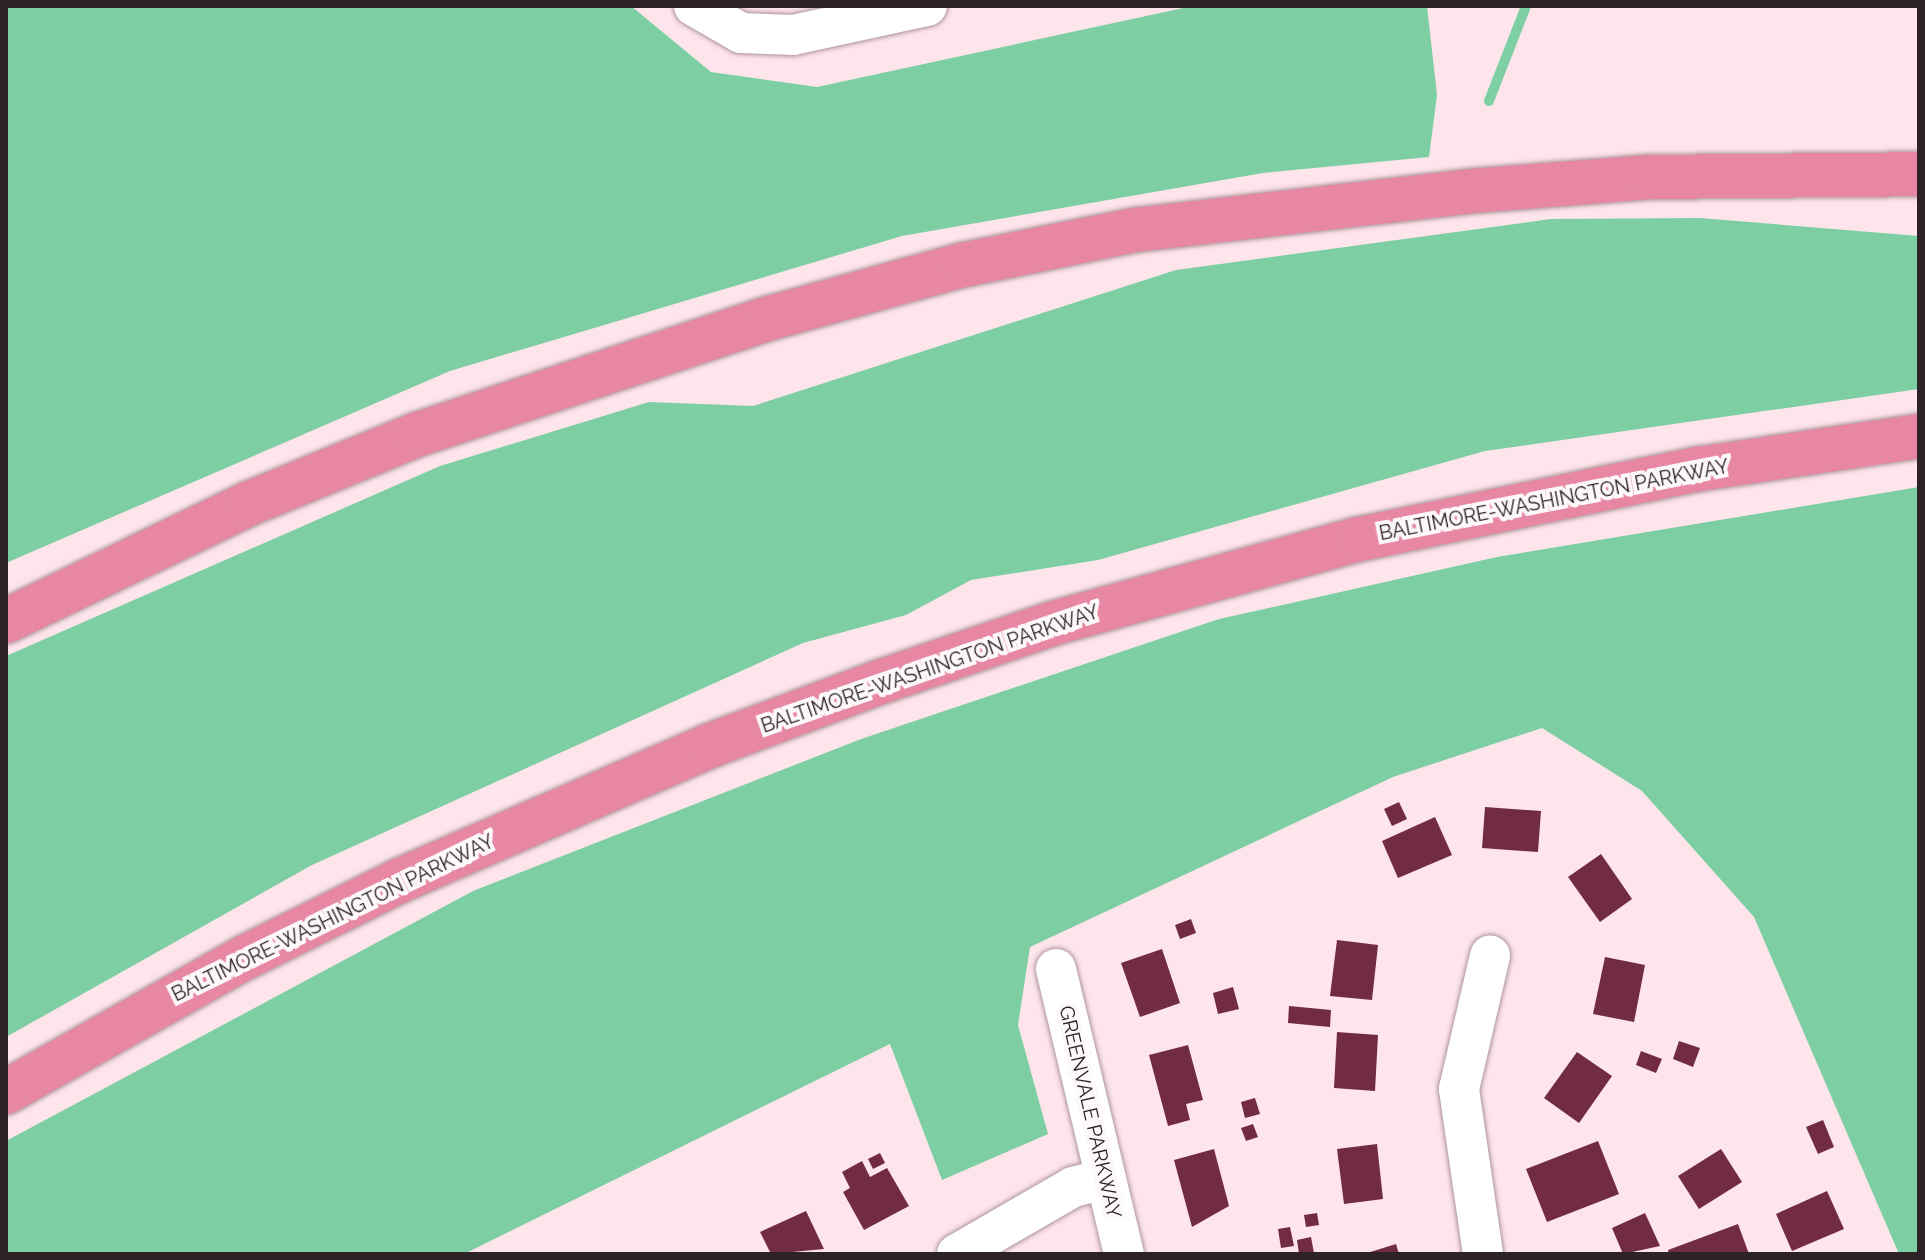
<!DOCTYPE html>
<html>
<head>
<meta charset="utf-8">
<style>
	body { margin:0 }
	#map { position:relative; width:1925px; height:1260px; overflow:hidden; background:#fee4eb; font-family:Raleway,sans-serif }
	div>[style] { position:absolute }
	.forest>* { inset:0; background:#7dcfa3 }
	.stream>* { height:10px; margin:-5px; padding:0 5px; transform-origin:5px; border-radius:5px; background:#7ed0a4 }
	.building>* { inset:0; background:#722b44 }
	.roads { filter:drop-shadow(0 0 2px #ad969c) drop-shadow(0 0 2px #ad969c) }
	.minor>* { height:40px; margin:-20px; padding:0 20px; transform-origin:20px; border-radius:20px; background:#fff }
	.motorway>* { height:44px; margin:-22px; padding:0 22px; transform-origin:22px; border-radius:22px; background:#e787a4 }
	span { translate:-50% -50%; white-space:nowrap; text-align:center; line-height:1.15; -webkit-text-stroke:8px #fdf8f9; paint-order:stroke }
	.street-label { font-size:20px; color:#2d2326 }
	.frame { position:absolute; inset:0; border:8px solid #2d2326; pointer-events:none }
</style>
</head>
<body>
<div id="map">
	<div class="forest">
		<i style="clip-path:polygon(6px 6px,631px 6px,711px 72px,817px 87px,1188px 7px,1427px 6px,1437px 95px,1429px 157px,1263px 173px,902px 236px,450px 371px,6px 563px)"></i>
		<i style="clip-path:polygon(1700px 218px,1919px 236px,1919px 389px,1485px 451px,1098px 560px,971px 580px,906px 615px,803px 643px,312px 865px,6px 1037px,6px 656px,440px 466px,649px 402px,753px 406px,1176px 270px,1551px 219px)"></i>
		<i style="clip-path:polygon(1919px 487px,1919px 1254px,1899px 1254px,1754px 917px,1642px 791px,1542px 728px,1393px 777px,1030px 947px,1018px 1025px,1048px 1134px,942px 1180px,890px 1044px,464px 1254px,6px 1254px,6px 1141px,473px 891px,861px 739px,1219px 619px,1497px 557px)"></i>
	</div>
	<div class="stream">
		<i style="left:1489px;top:101px;width:102px;rotate:-68.7deg"></i>
		<i style="left:1005px;top:998px;width:39px;rotate:-89deg"></i>
		<i style="left:1006px;top:959px;width:27px;rotate:-63deg"></i>
		<i style="left:1018px;top:935px;width:335px;rotate:-42.6deg"></i>
		<i style="left:1265px;top:708px;width:67px;rotate:-63.4deg"></i>
	</div>
	<div class="building">
		<i style="clip-path:polygon(1399px 802px,1407px 819px,1392px 826px,1384px 809px)"></i>
		<i style="clip-path:polygon(1485px 807px,1541px 811px,1538px 852px,1482px 848px)"></i>
		<i style="clip-path:polygon(1435px 817px,1452px 855px,1398px 878px,1382px 841px)"></i>
		<i style="clip-path:polygon(1601px 854px,1632px 899px,1600px 922px,1568px 877px)"></i>
		<i style="clip-path:polygon(1191px 919px,1196px 933px,1180px 939px,1175px 925px)"></i>
		<i style="clip-path:polygon(1337px 940px,1378px 945px,1372px 1000px,1330px 996px)"></i>
		<i style="clip-path:polygon(1162px 949px,1180px 1003px,1140px 1017px,1121px 963px)"></i>
		<i style="clip-path:polygon(1605px 957px,1645px 965px,1634px 1022px,1593px 1014px)"></i>
		<i style="clip-path:polygon(1233px 987px,1239px 1009px,1218px 1014px,1213px 993px)"></i>
		<i style="clip-path:polygon(1289px 1006px,1331px 1010px,1330px 1027px,1288px 1023px)"></i>
		<i style="clip-path:polygon(1337px 1032px,1378px 1035px,1375px 1091px,1334px 1088px)"></i>
		<i style="clip-path:polygon(1679px 1041px,1700px 1048px,1693px 1067px,1673px 1059px)"></i>
		<i style="clip-path:polygon(1188px 1045px,1203px 1100px,1186px 1104px,1190px 1120px,1168px 1126px,1149px 1055px)"></i>
		<i style="clip-path:polygon(1641px 1051px,1662px 1059px,1656px 1073px,1636px 1065px)"></i>
		<i style="clip-path:polygon(1577px 1052px,1612px 1076px,1579px 1123px,1544px 1098px)"></i>
		<i style="clip-path:polygon(1255px 1098px,1260px 1114px,1245px 1118px,1241px 1102px)"></i>
		<i style="clip-path:polygon(1823px 1120px,1834px 1147px,1818px 1154px,1806px 1127px)"></i>
		<i style="clip-path:polygon(1253px 1124px,1258px 1137px,1246px 1141px,1241px 1128px)"></i>
		<i style="clip-path:polygon(1598px 1141px,1619px 1194px,1547px 1222px,1526px 1169px)"></i>
		<i style="clip-path:polygon(1377px 1144px,1383px 1199px,1344px 1204px,1337px 1149px)"></i>
		<i style="clip-path:polygon(1214px 1149px,1229px 1206px,1192px 1227px,1174px 1160px)"></i>
		<i style="clip-path:polygon(1721px 1149px,1742px 1182px,1699px 1209px,1678px 1176px)"></i>
		<i style="clip-path:polygon(880px 1153px,885px 1163px,873px 1169px,868px 1159px)"></i>
		<i style="clip-path:polygon(862px 1161px,870px 1177px,887px 1168px,909px 1206px,864px 1230px,843px 1192px,850px 1188px,842px 1172px)"></i>
		<i style="clip-path:polygon(1827px 1191px,1844px 1229px,1792px 1251px,1776px 1214px)"></i>
		<i style="clip-path:polygon(806px 1211px,824px 1249px,771px 1254px,760px 1232px)"></i>
		<i style="clip-path:polygon(1317px 1213px,1319px 1225px,1306px 1227px,1304px 1215px)"></i>
		<i style="clip-path:polygon(1645px 1213px,1660px 1246px,1623px 1254px,1612px 1228px)"></i>
		<i style="clip-path:polygon(1738px 1224px,1749px 1254px,1669px 1254px,1668px 1250px)"></i>
		<i style="clip-path:polygon(1290px 1227px,1294px 1246px,1281px 1248px,1278px 1229px)"></i>
		<i style="clip-path:polygon(1311px 1237px,1314px 1253px,1299px 1254px,1297px 1240px)"></i>
		<i style="clip-path:polygon(1396px 1244px,1399px 1254px,1367px 1254px,1367px 1253px)"></i>
	</div>
	<div class="roads">
		<div class="minor">
			<i style="left:694px;top:6px;width:54px;rotate:29.9deg"></i>
			<i style="left:741px;top:33px;width:52px;rotate:2.2deg"></i>
			<i style="left:793px;top:35px;width:137px;rotate:-12.2deg"></i>
			<i style="left:1056px;top:969px;width:293px;rotate:76.6deg"></i>
			<i style="left:957px;top:1254px;width:134px;rotate:-30deg"></i>
			<i style="left:1073px;top:1187px;width:34px;rotate:-14deg"></i>
			<i style="left:1483px;top:1254px;width:167px;rotate:-98.3deg"></i>
			<i style="left:1459px;top:1089px;width:137px;rotate:-76.9deg"></i>
		</div>
		<div class="motorway">
			<i style="left:6px;top:621px;width:269px;rotate:-25.8deg"></i>
			<i style="left:248px;top:504px;width:185px;rotate:-22.3deg"></i>
			<i style="left:419px;top:434px;width:370px;rotate:-18.3deg"></i>
			<i style="left:770px;top:318px;width:200px;rotate:-15.4deg"></i>
			<i style="left:963px;top:265px;width:176px;rotate:-11.5deg"></i>
			<i style="left:1135px;top:230px;width:339px;rotate:-6.6deg"></i>
			<i style="left:1472px;top:191px;width:179px;rotate:-4.5deg"></i>
			<i style="left:1650px;top:177px;width:269px;rotate:-0.6deg"></i>
			<i style="left:6px;top:1092px;width:275px;rotate:-29.4deg"></i>
			<i style="left:246px;top:957px;width:173px;rotate:-26.4deg"></i>
			<i style="left:401px;top:880px;width:336px;rotate:-23.5deg"></i>
			<i style="left:709px;top:746px;width:183px;rotate:-20.5deg"></i>
			<i style="left:880px;top:682px;width:184px;rotate:-18.7deg"></i>
			<i style="left:1054px;top:623px;width:317px;rotate:-15.4deg"></i>
			<i style="left:1360px;top:539px;width:346px;rotate:-11.7deg"></i>
			<i style="left:1699px;top:469px;width:222px;rotate:-8.5deg"></i>
		</div>
	</div>
	<div class="street-label">
		<span style="left:1554px;top:500px;rotate:-11deg">BALTIMORE-WASHINGTON PARKWAY</span>
		<span style="left:930px;top:669px;rotate:-19deg">BALTIMORE-WASHINGTON PARKWAY</span>
		<span style="left:333px;top:918px;rotate:-26deg">BALTIMORE-WASHINGTON PARKWAY</span>
		<span style="left:1090px;top:1112px;rotate:77deg">GREENVALE PARKWAY</span>
	</div>
	<div class="frame"></div>
</div>
</body>
</html>
